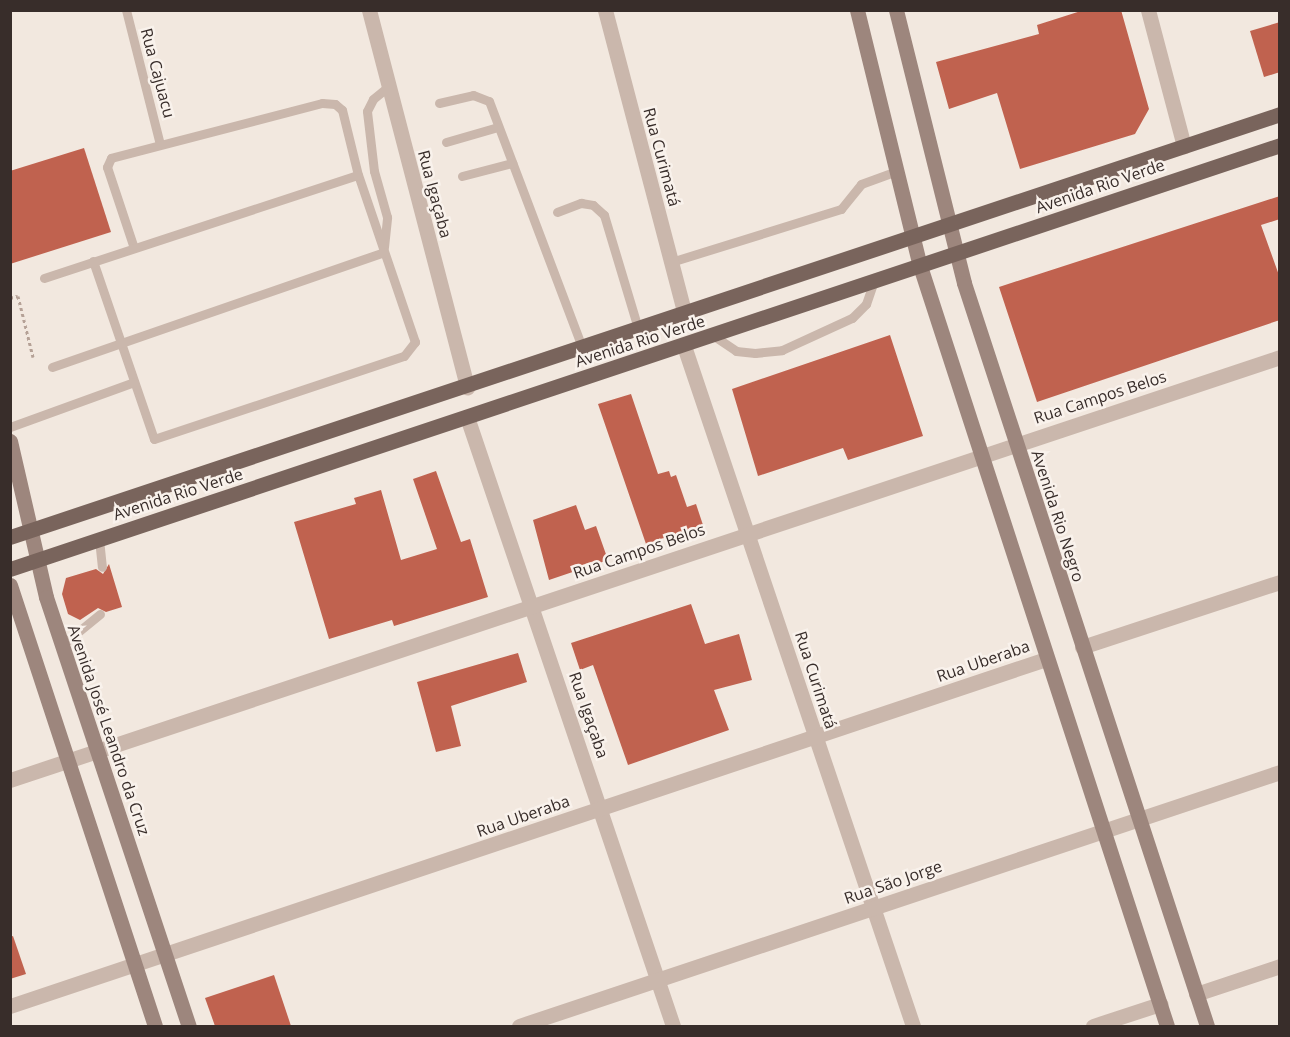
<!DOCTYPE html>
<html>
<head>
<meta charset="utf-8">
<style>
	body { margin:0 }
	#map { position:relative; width:1290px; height:1037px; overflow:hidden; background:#f2e8df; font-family:"Open Sans",sans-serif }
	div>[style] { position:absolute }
	.building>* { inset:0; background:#c0624f }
	.path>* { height:3px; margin-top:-1.5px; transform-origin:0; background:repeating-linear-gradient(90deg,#b5a196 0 3px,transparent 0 6px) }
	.lane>* { height:9px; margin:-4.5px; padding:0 4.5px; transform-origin:4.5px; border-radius:4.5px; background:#cab7ac }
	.street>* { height:15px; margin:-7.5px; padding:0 7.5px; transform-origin:7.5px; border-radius:7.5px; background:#cab7ac }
	.secondary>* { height:15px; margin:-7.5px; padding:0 7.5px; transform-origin:7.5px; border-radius:7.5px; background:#9d867d }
	.primary>* { height:15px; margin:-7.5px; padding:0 7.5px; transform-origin:7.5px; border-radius:7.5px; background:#79645c }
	span { translate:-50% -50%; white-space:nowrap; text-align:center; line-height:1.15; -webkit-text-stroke:5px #f9f2ec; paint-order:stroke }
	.street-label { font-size:16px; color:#382d2a }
	.frame { position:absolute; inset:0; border:12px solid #382d2a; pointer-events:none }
</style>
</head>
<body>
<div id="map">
	<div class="building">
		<i style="clip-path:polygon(1084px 10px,1121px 10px,1149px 109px,1135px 134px,1020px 169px,997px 93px,949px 109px,936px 62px,1039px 34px,1037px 25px)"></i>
		<i style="clip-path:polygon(1280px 22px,1280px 72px,1264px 77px,1250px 31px)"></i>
		<i style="clip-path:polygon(84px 148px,111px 232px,10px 264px,10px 171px)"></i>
		<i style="clip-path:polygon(1280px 196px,1280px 219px,1261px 225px,1280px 278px,1280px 320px,1037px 402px,999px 287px)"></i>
		<i style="clip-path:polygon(890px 335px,923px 436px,848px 460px,843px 448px,758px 476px,732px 389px)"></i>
		<i style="clip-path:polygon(631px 394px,658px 474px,669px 471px,671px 477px,676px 475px,687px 507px,696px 504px,703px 525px,646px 544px,598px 404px)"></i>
		<i style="clip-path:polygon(436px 471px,461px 542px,470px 539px,488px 597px,394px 626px,392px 620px,329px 639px,294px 522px,356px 504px,354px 498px,381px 490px,401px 560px,437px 549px,413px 479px)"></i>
		<i style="clip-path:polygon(576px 505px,585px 530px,596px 526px,608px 560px,549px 580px,533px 520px)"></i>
		<i style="clip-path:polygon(109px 564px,122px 607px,106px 612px,98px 608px,80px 620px,68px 614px,62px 594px,66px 578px,96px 569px,103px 574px)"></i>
		<i style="clip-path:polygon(691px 604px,705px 644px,739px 634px,752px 680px,714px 690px,729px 730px,628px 765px,593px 665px,580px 670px,571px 643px)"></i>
		<i style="clip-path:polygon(518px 653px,527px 682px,451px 706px,461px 746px,436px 752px,417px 682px)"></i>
		<i style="clip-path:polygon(13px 936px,26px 974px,10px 979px,10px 937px)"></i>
		<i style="clip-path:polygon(274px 975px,291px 1026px,215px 1026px,205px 998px)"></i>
	</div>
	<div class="path">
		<i style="left:10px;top:298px;width:8px;rotate:-14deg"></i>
		<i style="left:18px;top:296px;width:63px;rotate:76.2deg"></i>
	</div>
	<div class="lane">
		<i style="left:126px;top:10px;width:138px;rotate:75.8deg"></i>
		<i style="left:439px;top:103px;width:35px;rotate:-13deg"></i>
		<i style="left:473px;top:95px;width:17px;rotate:21deg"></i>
		<i style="left:489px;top:101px;width:263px;rotate:69.3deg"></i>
		<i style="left:446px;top:142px;width:54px;rotate:-16.1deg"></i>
		<i style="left:462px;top:176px;width:52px;rotate:-14.6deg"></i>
		<i style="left:557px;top:212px;width:26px;rotate:-21deg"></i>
		<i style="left:581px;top:203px;width:12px;rotate:9deg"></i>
		<i style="left:593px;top:205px;width:15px;rotate:42deg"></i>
		<i style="left:604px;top:215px;width:118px;rotate:73.3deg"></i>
		<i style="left:384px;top:247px;width:30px;rotate:-84deg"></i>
		<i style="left:387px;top:217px;width:48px;rotate:-105.8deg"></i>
		<i style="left:374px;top:171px;width:60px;rotate:-96.7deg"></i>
		<i style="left:367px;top:111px;width:13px;rotate:-63deg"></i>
		<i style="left:373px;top:99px;width:21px;rotate:-39deg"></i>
		<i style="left:93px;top:261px;width:188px;rotate:71.1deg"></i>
		<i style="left:154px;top:439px;width:263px;rotate:-18.4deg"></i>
		<i style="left:404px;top:356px;width:18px;rotate:-52deg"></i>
		<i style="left:415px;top:342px;width:176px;rotate:-108.8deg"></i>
		<i style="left:358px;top:175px;width:67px;rotate:-103.8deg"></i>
		<i style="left:342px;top:110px;width:9px;rotate:-139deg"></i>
		<i style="left:335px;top:104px;width:13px;rotate:-176deg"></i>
		<i style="left:322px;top:103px;width:218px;rotate:165.4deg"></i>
		<i style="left:111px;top:158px;width:10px;rotate:114deg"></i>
		<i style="left:107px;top:167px;width:85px;rotate:71.6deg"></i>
		<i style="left:671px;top:262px;width:178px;rotate:-17.3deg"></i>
		<i style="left:841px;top:209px;width:32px;rotate:-51deg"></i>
		<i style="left:861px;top:184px;width:38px;rotate:-20deg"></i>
		<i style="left:44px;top:278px;width:330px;rotate:-18.2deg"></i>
		<i style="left:714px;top:336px;width:27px;rotate:34deg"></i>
		<i style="left:736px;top:351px;width:19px;rotate:6deg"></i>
		<i style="left:755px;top:353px;width:27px;rotate:-6deg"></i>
		<i style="left:782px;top:350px;width:77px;rotate:-24.6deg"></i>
		<i style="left:852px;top:318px;width:20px;rotate:-45deg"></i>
		<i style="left:866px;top:304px;width:24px;rotate:-71deg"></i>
		<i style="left:52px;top:367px;width:351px;rotate:-19.1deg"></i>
		<i style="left:10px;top:427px;width:132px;rotate:-19.9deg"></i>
		<i style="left:99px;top:539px;width:28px;rotate:84deg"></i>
		<i style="left:62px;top:645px;width:49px;rotate:-39.2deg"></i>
	</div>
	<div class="street">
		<i style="left:369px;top:10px;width:390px;rotate:75.4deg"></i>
		<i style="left:605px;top:10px;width:312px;rotate:75.3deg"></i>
		<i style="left:1148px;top:10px;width:141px;rotate:75.2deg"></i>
		<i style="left:684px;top:346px;width:718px;rotate:71.39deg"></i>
		<i style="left:467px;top:417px;width:643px;rotate:71.31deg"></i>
		<i style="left:1082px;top:647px;width:208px;rotate:-18.2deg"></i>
		<i style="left:10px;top:780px;width:1339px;rotate:-18.42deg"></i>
		<i style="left:1196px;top:994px;width:89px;rotate:-18.4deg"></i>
		<i style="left:10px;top:1006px;width:1093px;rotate:-18.52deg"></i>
		<i style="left:519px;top:1026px;width:802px;rotate:-18.46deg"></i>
		<i style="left:1093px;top:1026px;width:71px;rotate:-18.2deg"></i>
	</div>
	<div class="secondary">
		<i style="left:857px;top:10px;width:264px;rotate:76.2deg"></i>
		<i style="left:920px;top:266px;width:799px;rotate:72deg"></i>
		<i style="left:896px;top:10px;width:281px;rotate:76deg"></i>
		<i style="left:964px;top:283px;width:782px;rotate:71.89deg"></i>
		<i style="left:10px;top:441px;width:160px;rotate:77deg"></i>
		<i style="left:46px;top:597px;width:452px;rotate:71.6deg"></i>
		<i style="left:10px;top:585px;width:464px;rotate:71.8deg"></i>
	</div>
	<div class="primary">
		<i style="left:10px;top:537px;width:1339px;rotate:-18.42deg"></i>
		<i style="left:10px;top:569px;width:1339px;rotate:-18.46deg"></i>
	</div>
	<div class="street-label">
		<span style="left:158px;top:73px;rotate:75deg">Rua Cajuacu</span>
		<span style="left:662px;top:157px;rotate:75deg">Rua Curimatá</span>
		<span style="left:1100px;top:186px;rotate:-19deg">Avenida Rio Verde</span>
		<span style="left:435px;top:194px;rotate:75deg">Rua Igaçaba</span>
		<span style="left:640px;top:341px;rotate:-18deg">Avenida Rio Verde</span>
		<span style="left:1100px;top:397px;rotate:-18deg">Rua Campos Belos</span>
		<span style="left:178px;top:494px;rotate:-18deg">Avenida Rio Verde</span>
		<span style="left:1058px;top:516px;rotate:72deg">Avenida Rio Negro</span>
		<span style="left:639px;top:551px;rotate:-19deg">Rua Campos Belos</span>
		<span style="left:983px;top:661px;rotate:-19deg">Rua Uberaba</span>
		<span style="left:816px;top:680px;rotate:72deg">Rua Curimatá</span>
		<span style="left:589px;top:715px;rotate:71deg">Rua Igaçaba</span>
		<span style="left:109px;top:730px;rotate:71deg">Avenida José Leandro da Cruz</span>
		<span style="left:523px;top:816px;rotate:-19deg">Rua Uberaba</span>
		<span style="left:893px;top:882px;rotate:-19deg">Rua São Jorge</span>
	</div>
	<div class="frame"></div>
</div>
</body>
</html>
